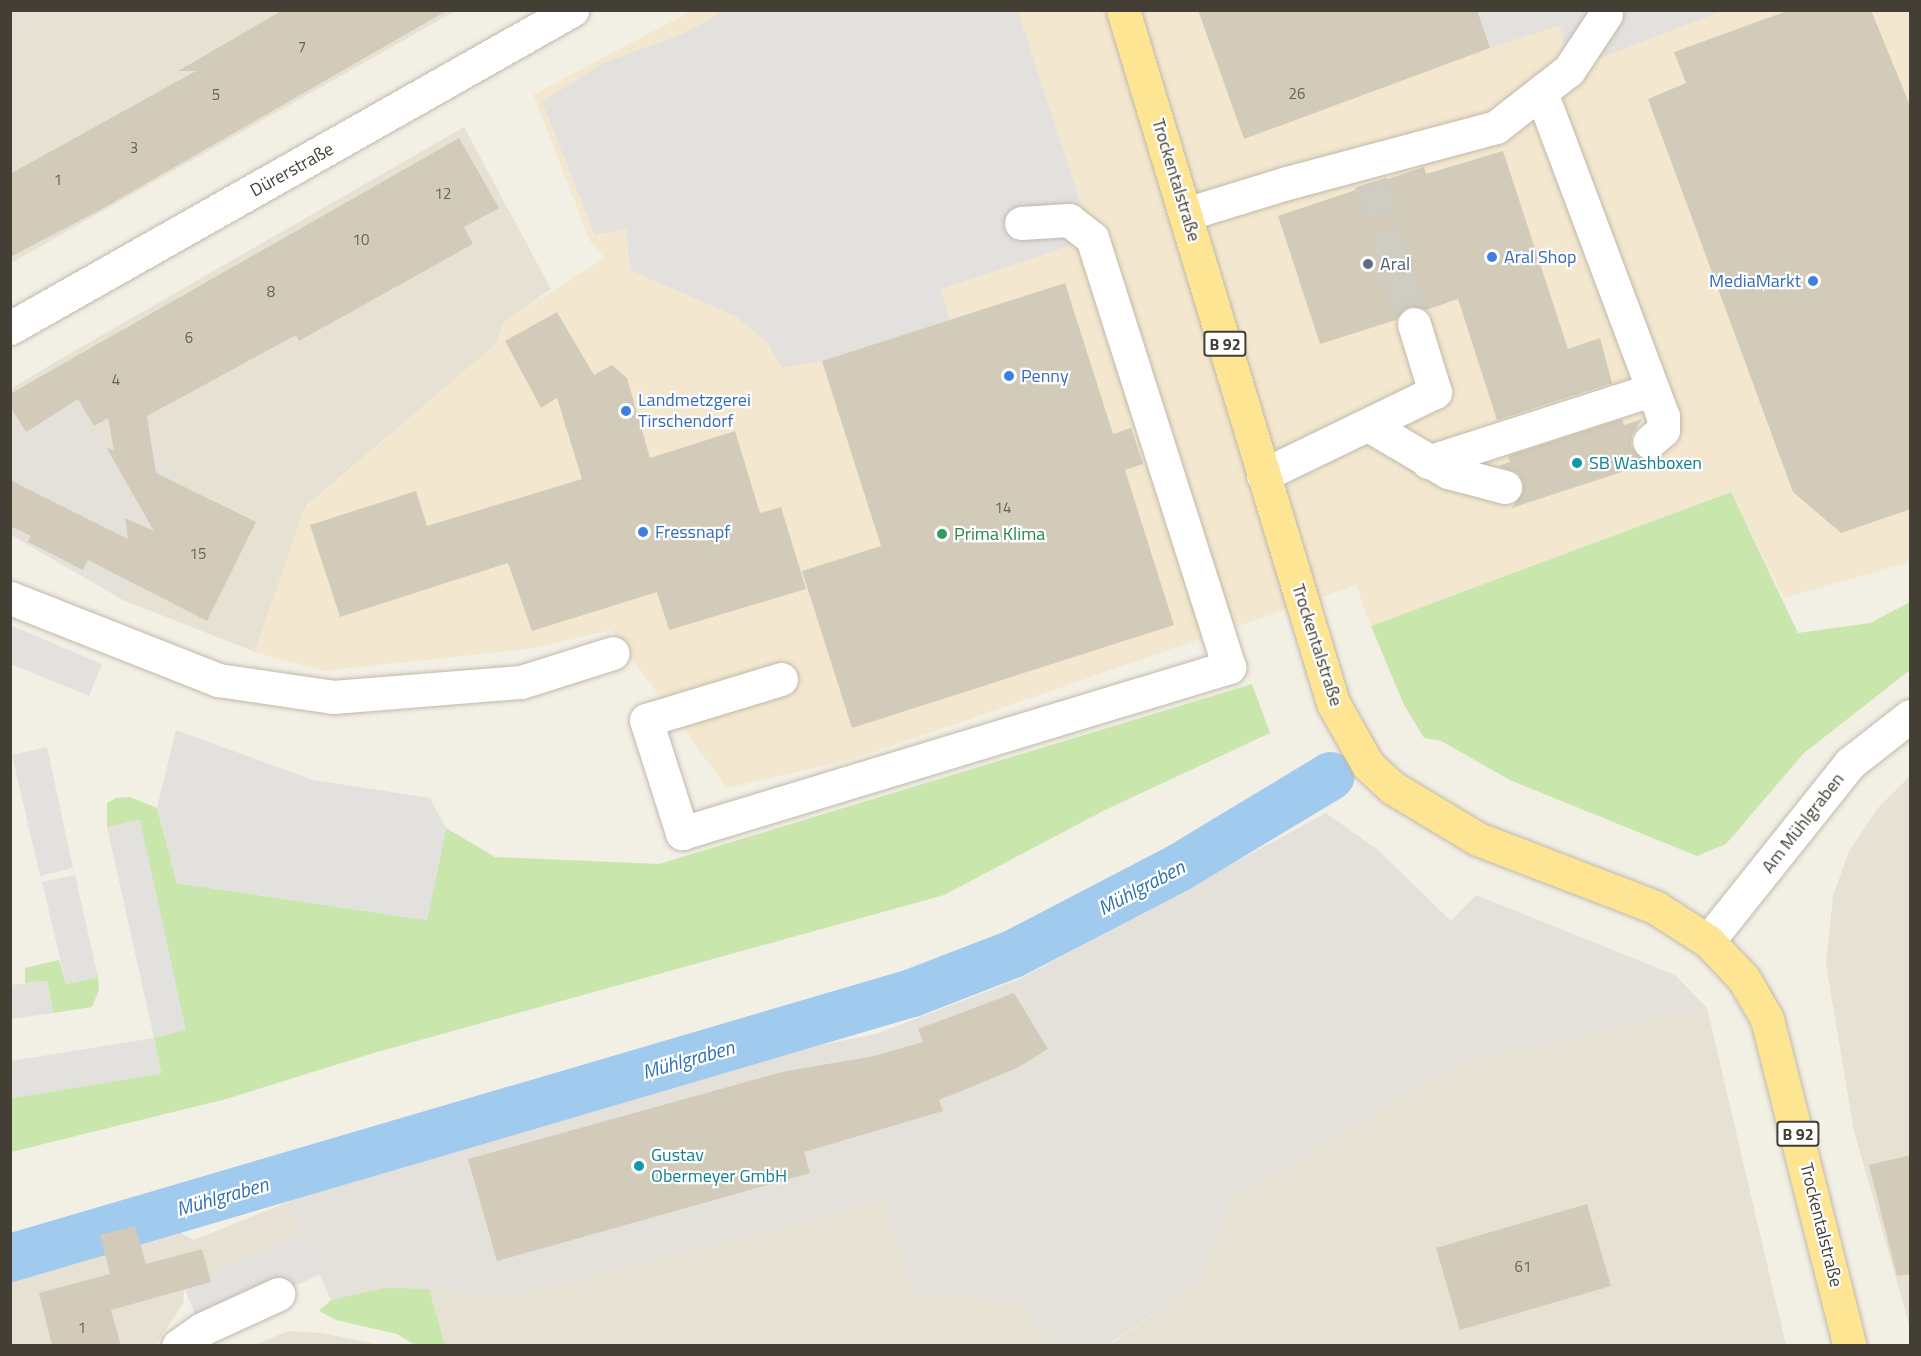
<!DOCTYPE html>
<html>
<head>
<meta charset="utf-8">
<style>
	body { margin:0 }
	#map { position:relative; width:1921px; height:1356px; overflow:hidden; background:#f2efe5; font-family:"Titillium Web",sans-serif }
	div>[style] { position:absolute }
	.residential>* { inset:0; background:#e6e1d3 }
	.commercial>* { inset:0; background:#f4e7cf }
	.industrial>* { inset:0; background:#e4e0da }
	.green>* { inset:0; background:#c9e6ad }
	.parking>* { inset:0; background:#e3e1dd }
	.canal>* { height:48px; margin:-24px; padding:0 24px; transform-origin:24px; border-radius:24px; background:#a1caef }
	.building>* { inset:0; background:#d3cbba }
	.minor-tunnel>* { height:33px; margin-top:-16.5px; transform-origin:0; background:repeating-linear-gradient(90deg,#cfccc2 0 33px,transparent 0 49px) }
	.roads { filter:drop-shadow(0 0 2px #c0baaa) drop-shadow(0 0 2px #c0baaa) }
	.minor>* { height:33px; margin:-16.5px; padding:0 16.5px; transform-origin:16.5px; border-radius:16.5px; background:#fff }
	.major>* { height:33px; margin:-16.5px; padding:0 16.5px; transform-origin:16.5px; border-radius:16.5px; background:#fde593 }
	.dots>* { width:16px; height:16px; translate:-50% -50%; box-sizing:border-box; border:3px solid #fff; border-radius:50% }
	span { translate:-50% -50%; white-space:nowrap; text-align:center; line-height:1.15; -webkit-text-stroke:4.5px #fff; paint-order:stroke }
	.number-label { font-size:15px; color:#686256 }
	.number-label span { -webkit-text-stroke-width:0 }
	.shield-label span { padding:2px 4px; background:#fff; border:2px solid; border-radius:4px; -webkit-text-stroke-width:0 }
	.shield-label { font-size:16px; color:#443f34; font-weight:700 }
	.street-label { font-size:18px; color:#443f34 }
	.shop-label { font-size:18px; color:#366cbe }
	.left { translate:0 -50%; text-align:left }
	.right { translate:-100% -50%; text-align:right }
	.service-label { font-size:18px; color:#4e5e75 }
	.culture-label { font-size:18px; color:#0d838f }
	.leisure-label { font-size:18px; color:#27864d }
	.water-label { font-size:20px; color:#2f71ae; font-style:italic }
	.frame { position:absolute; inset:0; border:12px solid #443f34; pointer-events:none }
</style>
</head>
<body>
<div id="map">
	<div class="residential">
		<i style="clip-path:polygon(11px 11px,455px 11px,11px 263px)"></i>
		<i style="clip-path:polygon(464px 127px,551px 289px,504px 322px,495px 345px,305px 507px,255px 652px,123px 600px,172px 504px,115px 458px,57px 361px)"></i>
		<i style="clip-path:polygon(1910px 776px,1910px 1328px,1854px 1131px,1826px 965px,1833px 896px,1849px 851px,1878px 808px)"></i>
		<i style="clip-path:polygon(1707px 1008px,1786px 1345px,1108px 1346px,1200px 1282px,1231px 1201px,1456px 1064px)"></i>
		<i style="clip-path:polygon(882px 1201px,913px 1292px,1018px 1303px,1051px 1345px,445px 1345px,429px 1289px,520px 1296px)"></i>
		<i style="clip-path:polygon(288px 1202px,302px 1234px,184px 1288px,183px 1303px,156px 1345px,11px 1346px,11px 1281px,82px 1262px,95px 1226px,145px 1214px,194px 1240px)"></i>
		<i style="clip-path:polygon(288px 1331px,322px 1333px,380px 1345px,255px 1345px)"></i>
	</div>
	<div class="commercial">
		<i style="clip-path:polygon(691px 11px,1910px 11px,1910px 562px,1784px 598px,1730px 492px,1371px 626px,1356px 585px,854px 759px,727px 788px,611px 630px,535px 648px,324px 671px,255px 652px,305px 508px,495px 345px,503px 322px,605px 258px,591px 243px,533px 95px)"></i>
	</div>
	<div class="industrial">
		<i style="clip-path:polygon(57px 361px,115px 458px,145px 447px,176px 471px,172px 504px,123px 600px,11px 535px,11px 389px)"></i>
		<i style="clip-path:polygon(1326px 813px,1378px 850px,1451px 921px,1476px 895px,1675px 975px,1707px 1008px,1456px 1064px,1231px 1201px,1200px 1282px,1108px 1345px,1051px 1345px,1018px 1303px,913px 1292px,882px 1201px,520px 1296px,383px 1288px,331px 1300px,288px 1202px,471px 1130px,770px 1055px,876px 1034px,1022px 978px)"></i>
	</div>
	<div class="green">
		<i style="clip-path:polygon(1731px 492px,1798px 633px,1870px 623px,1910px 602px,1910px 670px,1804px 753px,1726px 844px,1697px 856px,1510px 780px,1441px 741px,1424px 738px,1403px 703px,1371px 626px)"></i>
		<i style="clip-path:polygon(1252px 684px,1270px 733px,1105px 810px,944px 895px,377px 1052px,226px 1099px,11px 1152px,11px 1098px,161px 1073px,154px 1038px,140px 820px,107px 827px,107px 803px,116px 798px,130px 797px,157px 808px,177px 883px,427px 920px,446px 828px,495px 857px,659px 864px)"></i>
		<i style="clip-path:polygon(59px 960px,66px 984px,98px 977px,99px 990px,92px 1007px,53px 1013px,47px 981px,25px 983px,25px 968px)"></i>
		<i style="clip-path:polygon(383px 1288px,429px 1289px,445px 1345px,415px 1345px,397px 1334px,336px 1320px,319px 1311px,331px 1300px)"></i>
	</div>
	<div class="parking">
		<i style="clip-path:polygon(724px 11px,1018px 11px,1092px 238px,941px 289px,950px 320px,822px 361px,782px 368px,767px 342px,735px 316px,630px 270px,626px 229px,595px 235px,542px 102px,603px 63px,685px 33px)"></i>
		<i style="clip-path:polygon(1477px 11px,1722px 11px,1569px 70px,1560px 25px,1490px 48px)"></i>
		<i style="clip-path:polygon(10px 625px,102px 664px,89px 696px,11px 664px)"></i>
		<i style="clip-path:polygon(176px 730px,313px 780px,430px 798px,446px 828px,427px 920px,177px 883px,157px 808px)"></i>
		<i style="clip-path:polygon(47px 747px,73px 868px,40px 876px,12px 755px)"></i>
		<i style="clip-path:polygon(140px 820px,186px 1030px,154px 1038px,161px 1074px,11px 1098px,11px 1061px,154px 1038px,107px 827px)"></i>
		<i style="clip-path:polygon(75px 875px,98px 977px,66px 984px,42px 882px)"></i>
		<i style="clip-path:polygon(47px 981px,53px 1013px,11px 1019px,11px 985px)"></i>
		<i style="clip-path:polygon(302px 1234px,321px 1274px,202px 1329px,184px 1288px)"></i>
	</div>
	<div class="canal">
		<i style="left:10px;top:1258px;width:940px;rotate:-16.37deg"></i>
		<i style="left:912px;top:993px;width:108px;rotate:-21.1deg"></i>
		<i style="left:1013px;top:954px;width:188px;rotate:-27.5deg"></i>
		<i style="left:1180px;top:867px;width:176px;rotate:-31.1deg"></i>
	</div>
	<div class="building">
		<i style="clip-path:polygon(283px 10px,448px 10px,100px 210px,10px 257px,10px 174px,196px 71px,178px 71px)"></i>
		<i style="clip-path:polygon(1198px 10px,1477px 10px,1490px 48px,1244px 139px)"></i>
		<i style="clip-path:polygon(1790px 10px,1871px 10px,1911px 108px,1911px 509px,1841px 533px,1793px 492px,1648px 99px,1686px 83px,1674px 52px)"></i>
		<i style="clip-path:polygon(459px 138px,499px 208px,464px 227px,473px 244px,299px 341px,296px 335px,147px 416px,156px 473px,256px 522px,207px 621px,88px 560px,83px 570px,28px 542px,31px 536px,10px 526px,10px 480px,128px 539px,125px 518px,154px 531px,106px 447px,114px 451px,108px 418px,94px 426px,78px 399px,26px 432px,10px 406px,10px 394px)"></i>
		<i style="clip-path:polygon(1503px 151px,1568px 349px,1600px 338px,1612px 383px,1497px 420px,1458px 299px,1426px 310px,1408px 306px,1396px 320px,1320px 344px,1278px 216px,1424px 167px,1426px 174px)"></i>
		<i style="clip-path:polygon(1065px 283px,1113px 434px,1131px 428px,1143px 464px,1125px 470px,1174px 625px,852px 728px,802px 571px,881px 546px,822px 361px)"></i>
		<i style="clip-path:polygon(557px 312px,594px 375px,612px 365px,627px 378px,650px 458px,735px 431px,760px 513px,781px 507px,806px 589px,669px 630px,657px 592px,532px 631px,508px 563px,340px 617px,310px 525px,416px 491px,427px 526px,582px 479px,557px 398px,541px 408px,505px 341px)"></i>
		<i style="clip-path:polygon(1622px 419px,1624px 425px,1642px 419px,1632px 435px,1631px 446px,1642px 459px,1655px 461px,1512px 508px,1523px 492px,1523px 483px,1518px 473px,1498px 466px,1510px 462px,1508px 456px)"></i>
		<i style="clip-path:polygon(1014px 993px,1048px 1049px,1015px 1069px,939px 1100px,943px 1111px,804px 1152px,810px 1173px,497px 1261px,468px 1159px,782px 1072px,874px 1056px,923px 1042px,918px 1029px)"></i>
		<i style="clip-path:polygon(1911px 1155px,1911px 1274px,1897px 1276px,1869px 1165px)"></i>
		<i style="clip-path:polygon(1587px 1204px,1611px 1286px,1460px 1330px,1436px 1248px)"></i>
		<i style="clip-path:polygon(135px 1226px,146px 1264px,202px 1249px,211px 1282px,111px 1310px,121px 1346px,52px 1346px,39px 1293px,110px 1274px,100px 1235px)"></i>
	</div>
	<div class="minor-tunnel">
		<i style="left:1371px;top:182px;width:148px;rotate:73.2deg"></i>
	</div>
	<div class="roads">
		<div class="minor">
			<i style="left:1541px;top:92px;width:346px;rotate:69.4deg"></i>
			<i style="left:1663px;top:416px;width:14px;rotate:90deg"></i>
			<i style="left:1663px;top:430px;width:18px;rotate:139deg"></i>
			<i style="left:1186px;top:214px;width:106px;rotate:-17.1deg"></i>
			<i style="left:1287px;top:183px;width:216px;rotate:-15deg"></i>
			<i style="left:1496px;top:127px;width:93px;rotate:-38deg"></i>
			<i style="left:1569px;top:70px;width:67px;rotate:-56.5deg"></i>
			<i style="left:10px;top:328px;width:646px;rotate:-29.5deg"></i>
			<i style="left:1370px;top:426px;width:91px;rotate:30.5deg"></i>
			<i style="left:1448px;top:472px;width:59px;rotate:14.7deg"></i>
			<i style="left:1428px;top:462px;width:234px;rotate:-17.9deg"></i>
			<i style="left:1263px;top:475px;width:191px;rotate:-25.8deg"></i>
			<i style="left:1435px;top:392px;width:71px;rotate:-107.2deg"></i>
			<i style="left:10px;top:598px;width:224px;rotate:21.5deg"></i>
			<i style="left:218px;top:680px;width:116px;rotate:8.4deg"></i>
			<i style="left:333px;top:697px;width:189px;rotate:-4.6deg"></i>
			<i style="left:521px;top:682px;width:96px;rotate:-17.5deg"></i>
			<i style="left:781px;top:679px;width:141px;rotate:163.1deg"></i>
			<i style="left:646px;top:720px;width:119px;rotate:72.3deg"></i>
			<i style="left:682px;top:833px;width:572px;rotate:-16.88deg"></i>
			<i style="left:1229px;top:667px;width:450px;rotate:-107.7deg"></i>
			<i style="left:1092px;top:238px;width:29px;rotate:-142deg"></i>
			<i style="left:1069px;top:220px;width:48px;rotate:176.4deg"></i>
			<i style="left:1708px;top:941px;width:228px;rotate:-51.4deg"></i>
			<i style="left:1850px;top:763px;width:76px;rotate:-38.1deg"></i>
			<i style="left:178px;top:1346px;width:29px;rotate:-35deg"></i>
			<i style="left:202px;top:1329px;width:84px;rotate:-24.7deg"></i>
		</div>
		<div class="major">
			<i style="left:1123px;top:10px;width:724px;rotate:73.14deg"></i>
			<i style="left:1333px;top:703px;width:71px;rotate:60.6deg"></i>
			<i style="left:1368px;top:765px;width:34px;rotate:43deg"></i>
			<i style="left:1393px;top:788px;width:99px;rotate:31deg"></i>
			<i style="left:1478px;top:839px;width:190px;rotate:21deg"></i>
			<i style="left:1655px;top:907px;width:63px;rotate:32.7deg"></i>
			<i style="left:1708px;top:941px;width:52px;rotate:46.5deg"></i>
			<i style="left:1744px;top:979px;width:46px;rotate:60.1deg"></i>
			<i style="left:1767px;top:1019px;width:337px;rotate:75.8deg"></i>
		</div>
	</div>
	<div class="dots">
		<i style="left:1492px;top:257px;background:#3f7fe0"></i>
		<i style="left:1368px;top:264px;background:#5c6f8a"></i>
		<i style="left:1813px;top:281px;background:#3f7fe0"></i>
		<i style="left:1009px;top:376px;background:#3f7fe0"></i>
		<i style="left:626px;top:411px;background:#3f7fe0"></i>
		<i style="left:1577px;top:463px;background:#0f9aa8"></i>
		<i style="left:643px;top:532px;background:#3f7fe0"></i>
		<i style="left:942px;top:534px;background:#2e9e5b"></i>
		<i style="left:639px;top:1166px;background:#0f9aa8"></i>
	</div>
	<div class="number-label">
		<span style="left:302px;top:47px">7</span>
		<span style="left:1297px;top:94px">26</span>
		<span style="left:216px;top:95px">5</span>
		<span style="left:134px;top:148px">3</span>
		<span style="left:58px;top:180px">1</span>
		<span style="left:443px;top:194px">12</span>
		<span style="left:361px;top:240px">10</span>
		<span style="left:271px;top:292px">8</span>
		<span style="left:189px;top:338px">6</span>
		<span style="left:116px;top:380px">4</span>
		<span style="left:1003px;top:508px">14</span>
		<span style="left:198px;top:554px">15</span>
		<span style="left:1523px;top:1267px">61</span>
		<span style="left:82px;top:1328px">1</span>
	</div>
	<div class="shield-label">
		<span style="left:1225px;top:344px">B 92</span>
		<span style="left:1798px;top:1134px">B 92</span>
	</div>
	<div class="street-label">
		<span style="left:292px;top:170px;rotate:-29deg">Dürerstraße</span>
		<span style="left:1176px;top:180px;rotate:73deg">Trockentalstraße</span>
		<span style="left:1317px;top:645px;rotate:72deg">Trockentalstraße</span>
		<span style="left:1803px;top:823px;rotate:-52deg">Am Mühlgraben</span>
		<span style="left:1821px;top:1225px;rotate:76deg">Trockentalstraße</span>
	</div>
	<div class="shop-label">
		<span class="left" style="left:1504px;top:257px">Aral Shop</span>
		<span class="right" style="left:1801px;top:281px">MediaMarkt</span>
		<span class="left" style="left:1021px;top:376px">Penny</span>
		<span class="left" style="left:638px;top:411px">Landmetzgerei<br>Tirschendorf</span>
		<span class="left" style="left:655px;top:532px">Fressnapf</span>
	</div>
	<div class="service-label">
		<span class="left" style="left:1380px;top:264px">Aral</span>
	</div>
	<div class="culture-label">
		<span class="left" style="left:1589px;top:463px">SB Washboxen</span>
		<span class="left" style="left:651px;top:1166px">Gustav<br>Obermeyer GmbH</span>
	</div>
	<div class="leisure-label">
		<span class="left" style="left:954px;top:534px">Prima Klima</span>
	</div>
	<div class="water-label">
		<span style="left:1141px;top:887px;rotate:-28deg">Mühlgraben</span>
		<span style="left:688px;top:1059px;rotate:-16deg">Mühlgraben</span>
		<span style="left:222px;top:1196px;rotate:-16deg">Mühlgraben</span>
	</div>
	<div class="frame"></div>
</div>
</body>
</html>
